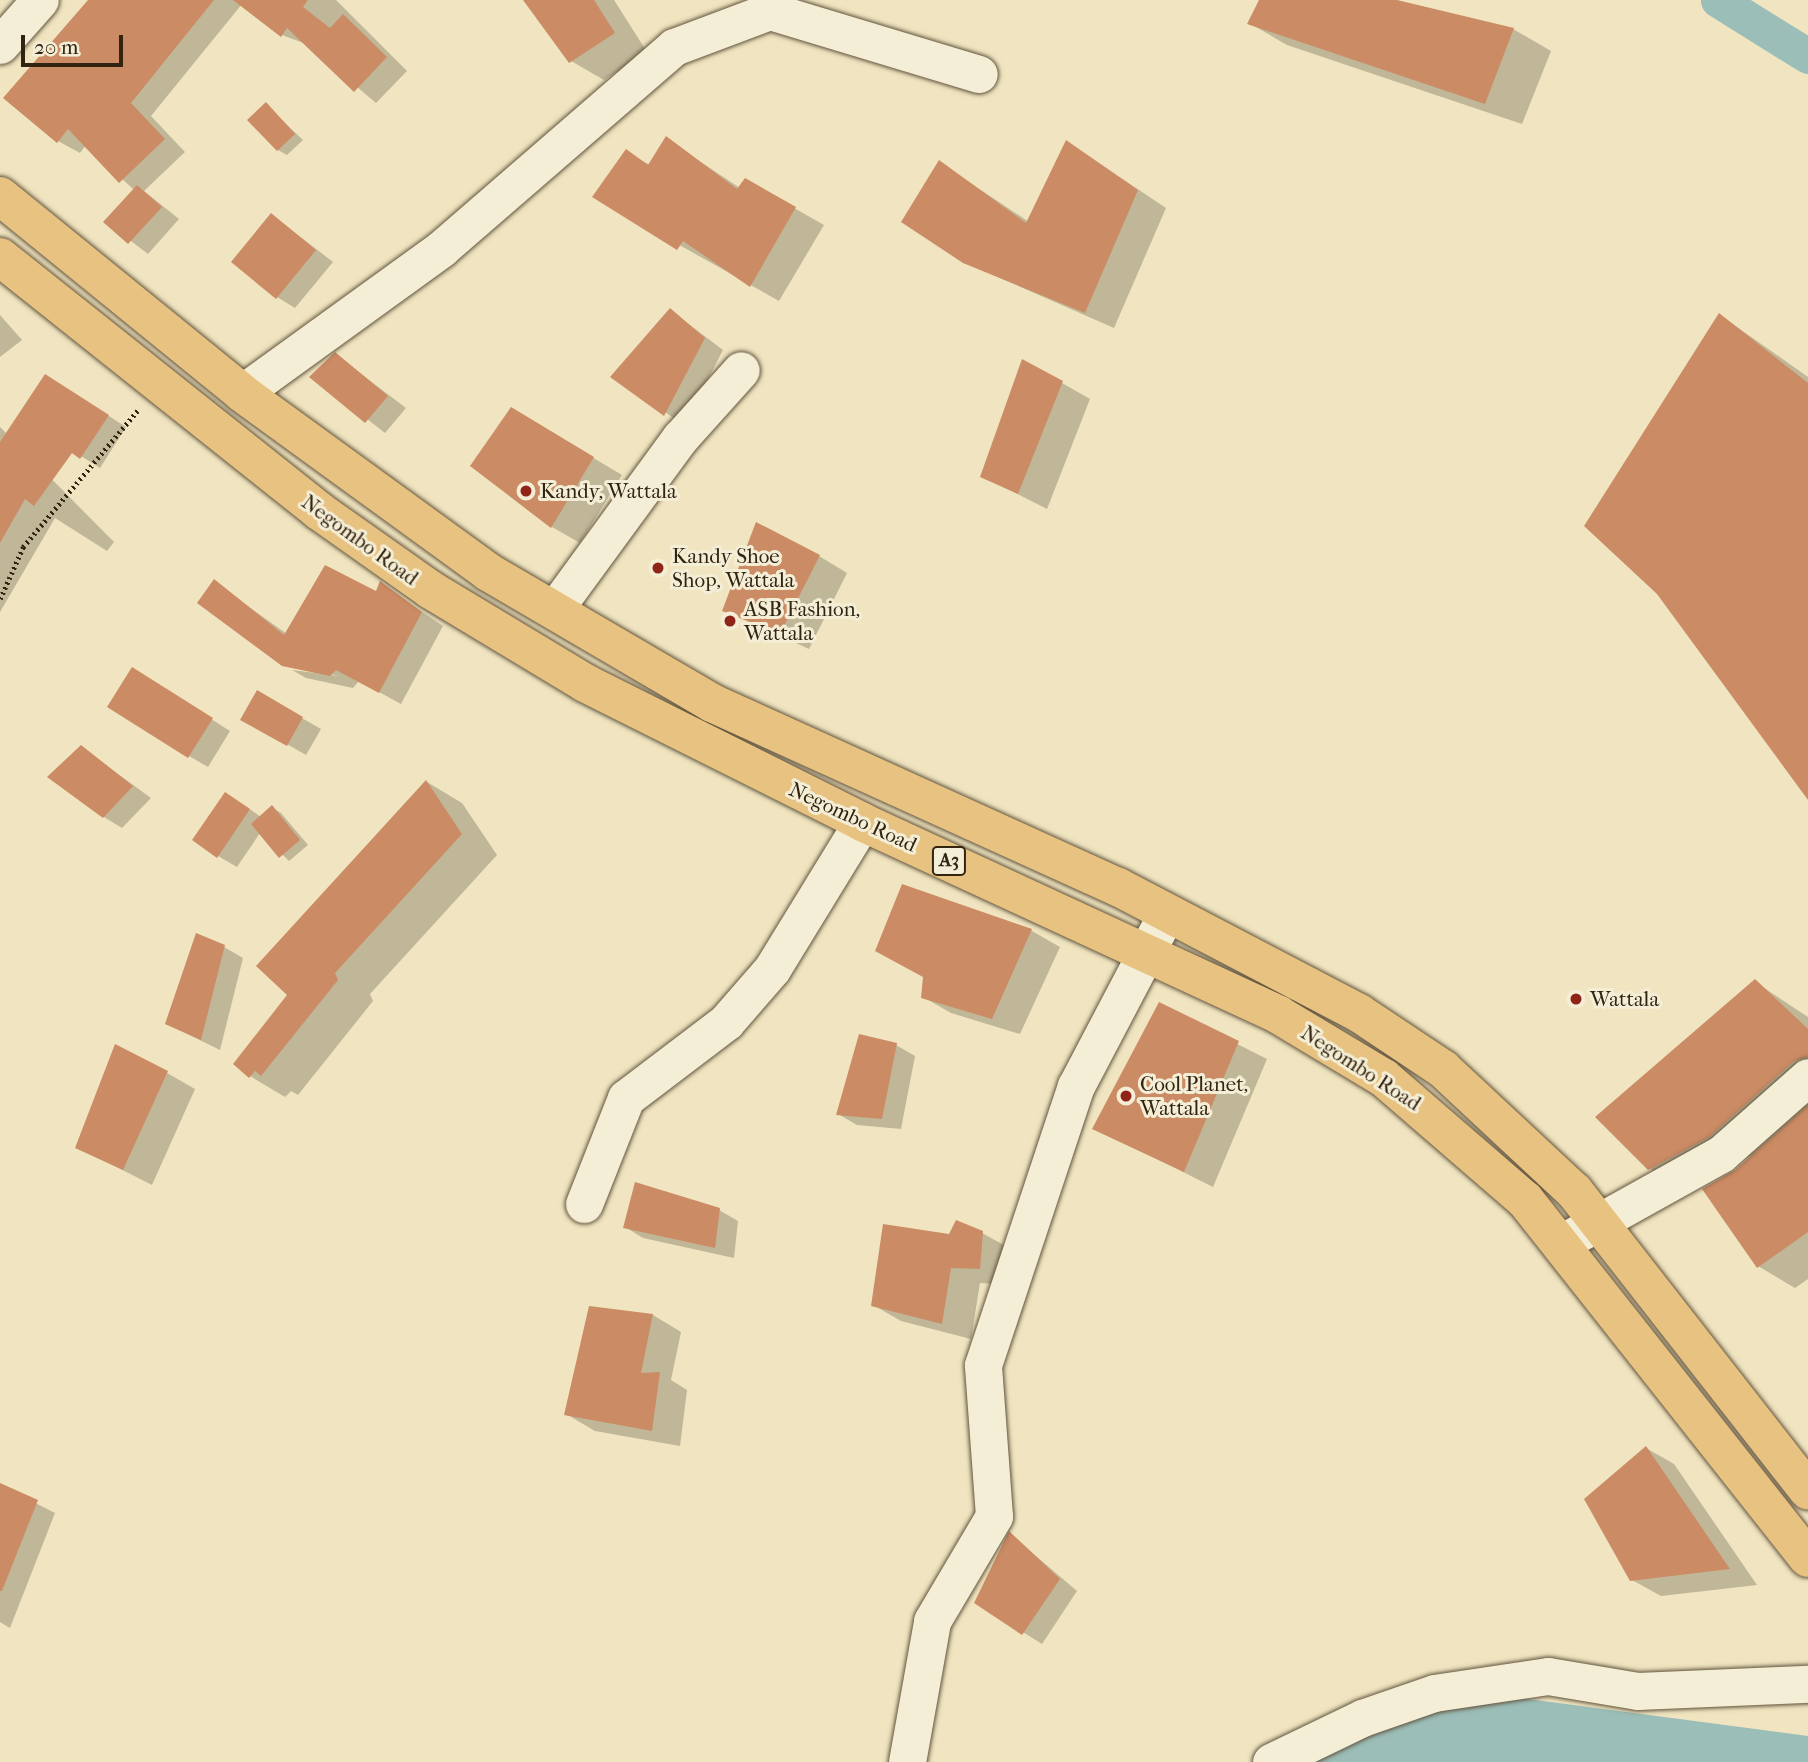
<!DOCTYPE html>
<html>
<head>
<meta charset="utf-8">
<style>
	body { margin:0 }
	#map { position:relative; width:1808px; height:1762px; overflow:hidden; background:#f0e5c0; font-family:"IM FELL French Canon",serif }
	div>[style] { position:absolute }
	.water>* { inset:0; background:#9bbeb8 }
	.shadow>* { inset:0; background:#0003 }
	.canal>* { height:35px; margin:-17.5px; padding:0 17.5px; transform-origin:17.5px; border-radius:17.5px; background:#9bbeb8 }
	.building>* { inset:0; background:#cb8b64 }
	.path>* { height:4.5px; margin-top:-2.25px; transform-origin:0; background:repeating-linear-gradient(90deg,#332412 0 2px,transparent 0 5.5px) }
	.roads { filter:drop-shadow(0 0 2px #62543e) drop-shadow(0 0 2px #62543e) }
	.minor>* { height:37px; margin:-18.5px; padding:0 18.5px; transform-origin:18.5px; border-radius:18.5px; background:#f5eed6 }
	.highway>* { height:38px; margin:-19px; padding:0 19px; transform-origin:19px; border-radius:19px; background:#e8c280 }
	.dots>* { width:19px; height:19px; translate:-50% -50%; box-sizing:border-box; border:4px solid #f5eed6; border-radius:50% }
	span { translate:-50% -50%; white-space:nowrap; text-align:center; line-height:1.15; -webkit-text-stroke:6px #f5eed6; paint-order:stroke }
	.shield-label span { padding:2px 5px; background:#f5eed6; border:2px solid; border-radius:5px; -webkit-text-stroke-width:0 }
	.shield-label { font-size:19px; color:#332412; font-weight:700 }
	.poi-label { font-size:21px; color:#332412 }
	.left { translate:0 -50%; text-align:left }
	.street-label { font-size:21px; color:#332412 }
	.scale { position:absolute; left:21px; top:35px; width:102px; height:32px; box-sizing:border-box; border:4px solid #332412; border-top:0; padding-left:9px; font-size:21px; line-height:24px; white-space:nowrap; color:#332412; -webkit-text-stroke:5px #f5eed6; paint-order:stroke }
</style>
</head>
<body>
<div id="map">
	<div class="water">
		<i style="clip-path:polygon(1467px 1691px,1808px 1736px,1808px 1762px,1284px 1762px)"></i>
	</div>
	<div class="shadow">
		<i style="clip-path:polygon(89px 0,336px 0,407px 71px,376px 103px,306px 44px,282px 35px,242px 4px,151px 116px,185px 152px,144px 191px,179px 219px,148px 254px,106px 222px,134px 190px,86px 145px,80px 153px,58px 141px,5px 97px)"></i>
		<i style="clip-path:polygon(525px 0,614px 0,647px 52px,604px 80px,571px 61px)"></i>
		<i style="clip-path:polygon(1261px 0,1389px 0,1513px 29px,1551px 51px,1522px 124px,1287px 45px,1249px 23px)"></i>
		<i style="clip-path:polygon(266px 105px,303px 140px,287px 155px,278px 150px)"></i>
		<i style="clip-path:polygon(666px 139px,740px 188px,745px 180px,824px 225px,779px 301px,594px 197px,626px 152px,650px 165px)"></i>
		<i style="clip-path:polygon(1067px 142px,1166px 208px,1114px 328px,964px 262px,939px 162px,1029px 222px)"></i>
		<i style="clip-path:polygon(272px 215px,333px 262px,295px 308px,277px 297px)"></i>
		<i style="clip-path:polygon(670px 310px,723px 350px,684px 425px,612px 376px)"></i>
		<i style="clip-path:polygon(0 315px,22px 340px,0 357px)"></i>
		<i style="clip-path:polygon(1720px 315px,1808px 377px,1808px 788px)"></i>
		<i style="clip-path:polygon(335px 354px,406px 408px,385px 433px,312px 376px)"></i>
		<i style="clip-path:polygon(1062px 383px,1090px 399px,1047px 509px,982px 476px)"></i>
		<i style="clip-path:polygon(64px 387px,126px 427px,100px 468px,62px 444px)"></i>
		<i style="clip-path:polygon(540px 426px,622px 475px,580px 543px,552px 527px)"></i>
		<i style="clip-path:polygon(0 427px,114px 542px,107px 551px,55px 518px,0 612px)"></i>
		<i style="clip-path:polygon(819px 556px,847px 573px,809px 649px,724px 610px)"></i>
		<i style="clip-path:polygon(214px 582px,287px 634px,377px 594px,381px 584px,443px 626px,401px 704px,359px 681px,353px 688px,306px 678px,292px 670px,339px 676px,284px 664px)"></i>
		<i style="clip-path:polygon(151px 681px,230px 731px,208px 767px,189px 756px)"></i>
		<i style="clip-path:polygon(258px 693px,321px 729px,306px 755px,243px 719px)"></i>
		<i style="clip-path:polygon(81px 747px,151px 798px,122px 828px,104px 817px)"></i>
		<i style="clip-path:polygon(427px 782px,462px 803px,497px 855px,370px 994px,373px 1001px,298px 1095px,291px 1091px,285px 1097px,250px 1076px,290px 995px)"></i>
		<i style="clip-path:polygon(244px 805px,261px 817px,273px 808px,281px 813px,308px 845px,289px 861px,260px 833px,237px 867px,218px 856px)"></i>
		<i style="clip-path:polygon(903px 886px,1032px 931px,1060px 947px,1020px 1034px,951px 1013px,923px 997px,925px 977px)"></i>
		<i style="clip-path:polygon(224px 947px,243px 958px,220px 1050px,167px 1024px)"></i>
		<i style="clip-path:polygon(1755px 982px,1808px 1017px,1808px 1279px,1795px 1288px,1758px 1266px,1736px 1171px,1752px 1155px,1687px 1191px,1650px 1169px)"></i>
		<i style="clip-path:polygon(1160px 1005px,1267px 1059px,1213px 1187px,1095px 1128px)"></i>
		<i style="clip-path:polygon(896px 1045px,915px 1056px,901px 1129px,857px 1125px,838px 1114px)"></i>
		<i style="clip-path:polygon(167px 1073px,195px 1089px,152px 1185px,77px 1147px)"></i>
		<i style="clip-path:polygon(719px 1210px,738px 1221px,734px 1258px,643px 1238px,625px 1227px)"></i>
		<i style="clip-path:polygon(982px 1233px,1011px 1249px,1008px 1285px,980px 1283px,971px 1339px,901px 1321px,873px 1305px,950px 1236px)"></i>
		<i style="clip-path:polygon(653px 1315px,681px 1332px,671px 1380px,687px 1390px,680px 1446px,595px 1431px,566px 1414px)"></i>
		<i style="clip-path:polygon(1646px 1448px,1674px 1464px,1757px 1585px,1661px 1596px,1632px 1580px)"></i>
		<i style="clip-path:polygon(0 1485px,55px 1513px,10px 1628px,0 1622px)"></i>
		<i style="clip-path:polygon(1010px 1534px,1077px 1591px,1042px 1644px,976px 1603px)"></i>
	</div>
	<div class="canal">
		<i style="left:1718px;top:0;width:106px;rotate:31.9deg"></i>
	</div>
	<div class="building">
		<i style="clip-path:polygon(88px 0,214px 0,131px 103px,165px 139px,119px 183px,68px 129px,57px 143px,3px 98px)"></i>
		<i style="clip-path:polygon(233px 0,308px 0,303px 7px,330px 28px,343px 14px,387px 57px,354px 92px,287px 28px,281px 37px)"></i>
		<i style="clip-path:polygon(523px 0,594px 0,615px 33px,569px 63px)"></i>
		<i style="clip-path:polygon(1259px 0,1397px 0,1514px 28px,1485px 104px,1247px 24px)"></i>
		<i style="clip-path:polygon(266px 102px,295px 134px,277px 151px,247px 120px)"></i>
		<i style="clip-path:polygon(666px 136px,737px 189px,745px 178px,796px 207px,750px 287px,683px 241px,677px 250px,592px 197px,626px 149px,648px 165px)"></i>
		<i style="clip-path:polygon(1066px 140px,1138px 190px,1085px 313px,963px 263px,901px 222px,939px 160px,1026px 223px)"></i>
		<i style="clip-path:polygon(137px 185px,162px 207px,128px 244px,103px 222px)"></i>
		<i style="clip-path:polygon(271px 213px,316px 250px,276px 299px,231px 262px)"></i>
		<i style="clip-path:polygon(670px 308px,705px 338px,664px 416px,610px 377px)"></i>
		<i style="clip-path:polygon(1719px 313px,1808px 383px,1808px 800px,1657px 594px,1584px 526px)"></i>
		<i style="clip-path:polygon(335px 352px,388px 396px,365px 423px,309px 377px)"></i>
		<i style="clip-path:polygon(1022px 359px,1063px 381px,1018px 494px,980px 477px)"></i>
		<i style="clip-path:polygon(45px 374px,109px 415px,80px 459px,72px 453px,34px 506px,25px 499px,0 543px,0 442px)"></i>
		<i style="clip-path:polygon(511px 407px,594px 457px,551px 528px,470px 466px)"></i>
		<i style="clip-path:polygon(756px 522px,820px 555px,780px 634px,722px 611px)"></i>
		<i style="clip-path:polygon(325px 565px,376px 591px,380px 581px,422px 612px,379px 693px,336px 670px,330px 676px,282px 666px,197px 603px,214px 579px,284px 635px)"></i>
		<i style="clip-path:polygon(132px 667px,213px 718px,188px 758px,107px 707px)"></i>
		<i style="clip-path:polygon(257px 690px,303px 717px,287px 746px,240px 720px)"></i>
		<i style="clip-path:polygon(81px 745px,133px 786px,103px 818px,47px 777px)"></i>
		<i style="clip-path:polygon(426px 780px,462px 834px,335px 973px,338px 980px,261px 1076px,255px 1071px,249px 1078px,233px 1064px,287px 995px,256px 966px)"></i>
		<i style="clip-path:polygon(225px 792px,250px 809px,217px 858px,192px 840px)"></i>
		<i style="clip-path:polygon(272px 805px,300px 840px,279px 858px,251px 824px)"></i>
		<i style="clip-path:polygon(902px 884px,1032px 929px,992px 1019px,921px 998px,923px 977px,875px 951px)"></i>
		<i style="clip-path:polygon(196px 933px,225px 945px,201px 1040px,165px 1024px)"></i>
		<i style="clip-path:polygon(1755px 979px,1808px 1029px,1808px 1057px,1794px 1061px,1709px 1137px,1648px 1170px,1595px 1117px)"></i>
		<i style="clip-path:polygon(1159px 1002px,1239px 1041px,1184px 1172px,1092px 1129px)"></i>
		<i style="clip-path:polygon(859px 1034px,897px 1043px,882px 1119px,836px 1115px)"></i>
		<i style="clip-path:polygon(115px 1044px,168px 1071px,123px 1170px,75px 1148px)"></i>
		<i style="clip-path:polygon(1808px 1105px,1808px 1232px,1757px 1268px,1702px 1189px,1735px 1170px)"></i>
		<i style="clip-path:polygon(635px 1182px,720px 1208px,715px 1248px,623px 1228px)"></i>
		<i style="clip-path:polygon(956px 1220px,983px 1231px,980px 1269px,951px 1268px,942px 1324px,871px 1306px,883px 1224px,949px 1234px)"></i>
		<i style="clip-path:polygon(589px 1306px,653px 1314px,641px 1373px,660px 1372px,652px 1431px,564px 1415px)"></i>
		<i style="clip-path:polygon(1646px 1446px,1730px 1569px,1630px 1581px,1584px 1499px)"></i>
		<i style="clip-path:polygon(0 1483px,38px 1500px,2px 1591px,0 1591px)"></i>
		<i style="clip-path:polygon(1009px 1531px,1060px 1579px,1022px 1635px,974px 1603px)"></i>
	</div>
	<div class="path">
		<i style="left:0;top:599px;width:57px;rotate:-66.1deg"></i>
		<i style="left:23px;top:547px;width:179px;rotate:-50deg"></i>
	</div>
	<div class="roads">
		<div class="minor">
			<i style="left:0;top:45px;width:60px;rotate:-48.4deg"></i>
			<i style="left:242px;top:393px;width:247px;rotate:-35.9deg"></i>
			<i style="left:442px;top:248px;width:307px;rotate:-40.9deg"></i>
			<i style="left:674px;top:47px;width:103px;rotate:-20.6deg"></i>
			<i style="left:770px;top:11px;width:218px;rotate:16.8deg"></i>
			<i style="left:554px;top:610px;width:213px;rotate:-53.8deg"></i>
			<i style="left:680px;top:438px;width:91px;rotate:-48.1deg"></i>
			<i style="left:584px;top:1204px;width:114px;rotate:-68.4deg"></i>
			<i style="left:626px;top:1098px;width:126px;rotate:-37.2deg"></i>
			<i style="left:726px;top:1022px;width:70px;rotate:-49deg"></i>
			<i style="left:772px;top:969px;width:172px;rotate:-58.5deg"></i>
			<i style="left:1561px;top:1243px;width:183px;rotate:-29.1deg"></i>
			<i style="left:1721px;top:1154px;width:116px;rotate:-41.5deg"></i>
			<i style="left:907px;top:1762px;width:143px;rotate:-79.9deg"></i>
			<i style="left:932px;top:1621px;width:122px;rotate:-59.4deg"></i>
			<i style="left:994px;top:1516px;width:151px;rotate:-94.2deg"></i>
			<i style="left:983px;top:1365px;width:294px;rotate:-71.6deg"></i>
			<i style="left:1076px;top:1086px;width:195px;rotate:-62.3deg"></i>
			<i style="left:1271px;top:1762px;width:101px;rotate:-25.8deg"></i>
			<i style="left:1362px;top:1718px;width:76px;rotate:-19.1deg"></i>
			<i style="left:1434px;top:1693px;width:115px;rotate:-8.5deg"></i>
			<i style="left:1548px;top:1676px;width:91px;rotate:9.5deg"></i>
			<i style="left:1638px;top:1691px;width:170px;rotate:-2.4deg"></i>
		</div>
		<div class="highway">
			<i style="left:0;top:196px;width:312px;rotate:39.1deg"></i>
			<i style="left:242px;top:393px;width:304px;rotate:36deg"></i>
			<i style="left:488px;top:572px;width:259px;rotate:30.3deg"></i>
			<i style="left:712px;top:703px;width:446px;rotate:24.4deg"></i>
			<i style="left:1118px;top:887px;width:272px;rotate:27.6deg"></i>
			<i style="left:1359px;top:1013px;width:101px;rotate:33.7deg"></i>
			<i style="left:1443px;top:1069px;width:179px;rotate:43deg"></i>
			<i style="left:1574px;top:1191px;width:380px;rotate:52deg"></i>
			<i style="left:0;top:257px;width:408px;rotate:38.5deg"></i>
			<i style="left:319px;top:511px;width:137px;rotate:35.2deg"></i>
			<i style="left:431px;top:590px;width:180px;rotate:31.1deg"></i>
			<i style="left:585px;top:683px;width:310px;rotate:26.6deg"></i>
			<i style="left:862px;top:822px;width:459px;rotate:24.8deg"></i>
			<i style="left:1279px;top:1015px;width:122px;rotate:31deg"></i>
			<i style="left:1384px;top:1078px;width:186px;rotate:40.9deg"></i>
			<i style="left:1525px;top:1200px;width:456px;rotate:51.7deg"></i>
		</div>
	</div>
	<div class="dots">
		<i style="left:526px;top:491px;background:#8f2418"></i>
		<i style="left:658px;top:568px;background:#8f2418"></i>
		<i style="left:730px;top:621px;background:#8f2418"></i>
		<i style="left:1576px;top:999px;background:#8f2418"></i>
		<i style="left:1126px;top:1096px;background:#8f2418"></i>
	</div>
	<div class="shield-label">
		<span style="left:949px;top:861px">A3</span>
	</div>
	<div class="poi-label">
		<span class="left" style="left:540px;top:491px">Kandy, Wattala</span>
		<span class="left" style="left:672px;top:568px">Kandy Shoe<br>Shop, Wattala</span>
		<span class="left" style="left:744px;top:621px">ASB Fashion,<br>Wattala</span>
		<span class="left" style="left:1590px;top:999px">Wattala</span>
		<span class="left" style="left:1140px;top:1096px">Cool Planet,<br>Wattala</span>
	</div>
	<div class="street-label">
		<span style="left:360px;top:540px;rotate:36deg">Negombo Road</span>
		<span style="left:853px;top:817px;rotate:25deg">Negombo Road</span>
		<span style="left:1361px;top:1068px;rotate:33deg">Negombo Road</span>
	</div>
	<div class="scale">20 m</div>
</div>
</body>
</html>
